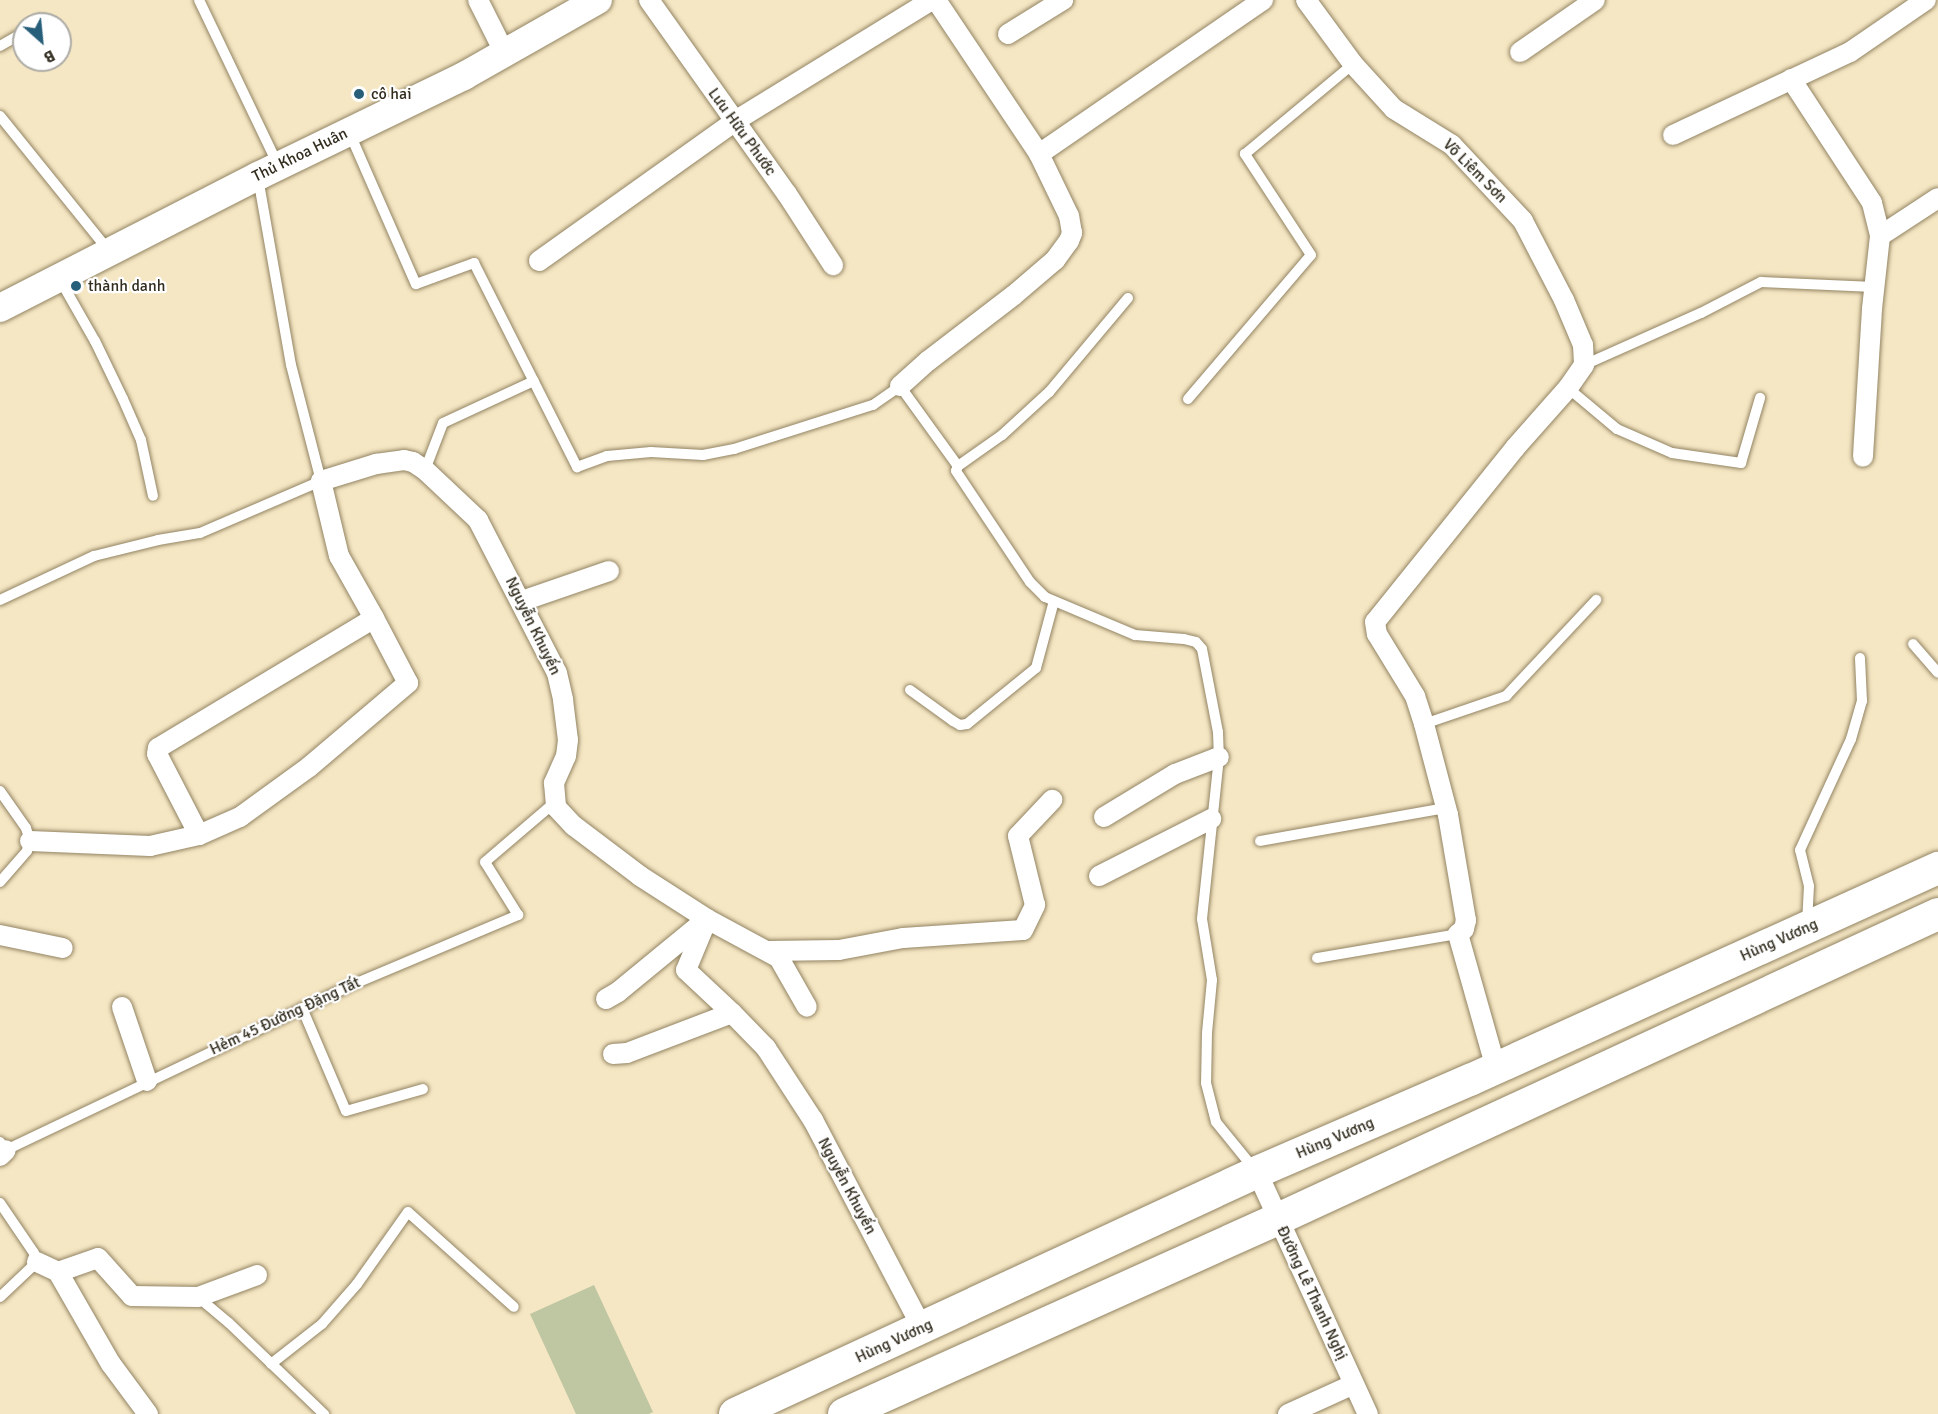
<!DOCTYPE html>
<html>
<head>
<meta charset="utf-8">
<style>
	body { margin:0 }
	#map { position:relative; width:1938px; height:1414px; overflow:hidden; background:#f6e7c4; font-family:Signika,sans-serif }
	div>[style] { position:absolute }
	.building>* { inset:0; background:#bfc6a2 }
	.roads { filter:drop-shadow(0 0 2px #928463) drop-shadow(0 0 2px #928463) }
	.lane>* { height:10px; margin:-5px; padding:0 5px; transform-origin:5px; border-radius:5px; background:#fff }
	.street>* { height:20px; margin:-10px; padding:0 10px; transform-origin:10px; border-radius:10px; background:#fff }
	.secondary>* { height:28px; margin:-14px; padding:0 14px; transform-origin:14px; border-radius:14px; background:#fff }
	.primary>* { height:32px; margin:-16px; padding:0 16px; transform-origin:16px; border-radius:16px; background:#fff }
	.dots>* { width:16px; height:16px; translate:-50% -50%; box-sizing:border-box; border:3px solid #fff; border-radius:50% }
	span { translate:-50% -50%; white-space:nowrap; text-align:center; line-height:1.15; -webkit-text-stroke:4.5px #fff; paint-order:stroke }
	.poi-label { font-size:16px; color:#322d1f }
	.left { translate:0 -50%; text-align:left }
	.street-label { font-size:16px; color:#322d1f }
	.north { position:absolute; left:12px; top:12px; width:60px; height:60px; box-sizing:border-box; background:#fff; border:2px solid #adaba5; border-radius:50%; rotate:153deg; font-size:16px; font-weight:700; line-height:24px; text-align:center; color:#322d1f }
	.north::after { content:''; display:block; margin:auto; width:21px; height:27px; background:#275e79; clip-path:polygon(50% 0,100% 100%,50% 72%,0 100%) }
</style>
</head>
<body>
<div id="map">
	<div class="building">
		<i style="clip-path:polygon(594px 1285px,653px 1412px,649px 1414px,576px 1414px,530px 1314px)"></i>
	</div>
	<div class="roads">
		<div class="lane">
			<i style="left:199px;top:0;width:183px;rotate:64.4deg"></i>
			<i style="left:38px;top:24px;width:4px;rotate:-34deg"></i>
			<i style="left:0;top:46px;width:28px;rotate:-30deg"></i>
			<i style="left:0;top:116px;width:174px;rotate:51.1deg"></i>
			<i style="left:350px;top:134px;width:164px;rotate:66.3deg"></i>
			<i style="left:416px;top:284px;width:62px;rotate:-19.9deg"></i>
			<i style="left:474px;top:263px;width:229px;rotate:63.2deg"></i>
			<i style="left:577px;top:467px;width:32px;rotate:-20deg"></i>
			<i style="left:607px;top:456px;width:44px;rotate:-5.2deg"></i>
			<i style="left:651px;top:452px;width:52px;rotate:3.3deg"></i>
			<i style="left:703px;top:455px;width:32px;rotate:-11deg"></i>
			<i style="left:734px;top:449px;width:146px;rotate:-17.6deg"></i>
			<i style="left:873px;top:405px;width:33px;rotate:-35deg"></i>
			<i style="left:900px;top:386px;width:99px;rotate:54.1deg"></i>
			<i style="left:59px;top:278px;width:73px;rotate:60.3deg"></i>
			<i style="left:95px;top:341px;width:64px;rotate:64.2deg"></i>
			<i style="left:123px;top:399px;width:45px;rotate:66.3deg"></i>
			<i style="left:141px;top:440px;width:57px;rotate:77.9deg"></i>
			<i style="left:1128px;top:298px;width:123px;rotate:130deg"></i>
			<i style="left:1049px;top:392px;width:64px;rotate:137.5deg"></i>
			<i style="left:1002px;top:435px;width:54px;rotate:144.8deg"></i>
			<i style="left:958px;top:466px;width:5px;rotate:112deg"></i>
			<i style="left:956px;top:471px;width:133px;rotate:56.3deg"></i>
			<i style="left:1030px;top:582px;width:21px;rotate:45deg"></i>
			<i style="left:1045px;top:597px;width:98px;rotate:22.9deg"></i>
			<i style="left:1135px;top:635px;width:49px;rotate:4.7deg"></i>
			<i style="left:1184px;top:639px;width:12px;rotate:14deg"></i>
			<i style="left:1196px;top:642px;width:9px;rotate:49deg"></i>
			<i style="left:1202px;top:649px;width:85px;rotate:79.1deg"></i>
			<i style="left:1218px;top:732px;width:25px;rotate:88deg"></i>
			<i style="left:1219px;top:757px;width:163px;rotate:96deg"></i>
			<i style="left:1202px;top:919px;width:62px;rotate:80.7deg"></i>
			<i style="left:1212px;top:980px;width:53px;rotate:95.4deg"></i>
			<i style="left:1207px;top:1033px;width:50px;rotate:91.1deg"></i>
			<i style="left:1206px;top:1083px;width:40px;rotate:75.6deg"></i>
			<i style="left:1216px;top:1122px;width:62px;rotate:50.9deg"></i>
			<i style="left:1584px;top:365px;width:128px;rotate:-24deg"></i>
			<i style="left:1701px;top:313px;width:68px;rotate:-27.3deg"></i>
			<i style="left:1761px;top:282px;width:113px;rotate:2.5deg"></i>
			<i style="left:1568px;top:388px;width:64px;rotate:39.9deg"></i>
			<i style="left:1617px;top:429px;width:60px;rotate:23.6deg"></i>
			<i style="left:1672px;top:453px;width:70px;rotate:8.2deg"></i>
			<i style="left:1741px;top:463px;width:68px;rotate:-73.7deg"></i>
			<i style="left:1188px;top:399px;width:189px;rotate:-49.5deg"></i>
			<i style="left:1311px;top:255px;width:121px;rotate:-123.2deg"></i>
			<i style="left:1245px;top:154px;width:141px;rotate:-39.8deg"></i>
			<i style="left:425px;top:470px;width:50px;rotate:-69deg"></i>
			<i style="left:443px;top:423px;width:100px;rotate:-24.8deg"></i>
			<i style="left:0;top:600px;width:104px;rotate:-25.1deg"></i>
			<i style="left:94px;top:556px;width:66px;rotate:-14deg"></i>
			<i style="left:158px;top:540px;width:43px;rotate:-9.5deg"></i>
			<i style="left:200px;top:533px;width:132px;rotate:-23.3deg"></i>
			<i style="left:321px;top:481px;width:120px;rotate:-104.5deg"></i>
			<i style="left:291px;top:365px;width:190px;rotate:-100deg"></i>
			<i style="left:1913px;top:644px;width:38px;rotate:49deg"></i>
			<i style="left:910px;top:690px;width:53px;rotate:35.8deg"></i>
			<i style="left:953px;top:721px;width:8px;rotate:30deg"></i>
			<i style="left:960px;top:725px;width:7px;rotate:-8deg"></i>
			<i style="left:967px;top:724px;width:89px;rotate:-39.1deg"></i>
			<i style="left:1036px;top:668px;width:69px;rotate:-75deg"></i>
			<i style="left:1424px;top:724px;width:87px;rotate:-18.9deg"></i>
			<i style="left:1506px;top:696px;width:132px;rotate:-46.8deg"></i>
			<i style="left:0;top:791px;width:45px;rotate:54.9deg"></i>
			<i style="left:26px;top:828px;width:14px;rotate:73deg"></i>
			<i style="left:30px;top:841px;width:10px;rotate:107deg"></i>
			<i style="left:27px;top:851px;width:41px;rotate:131.1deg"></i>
			<i style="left:1260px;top:841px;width:189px;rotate:-10.1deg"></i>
			<i style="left:1807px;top:924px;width:38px;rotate:-87deg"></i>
			<i style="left:1809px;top:886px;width:37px;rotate:-104deg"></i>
			<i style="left:1800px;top:850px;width:122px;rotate:-65.3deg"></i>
			<i style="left:1851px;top:739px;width:40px;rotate:-74deg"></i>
			<i style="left:1862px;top:701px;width:43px;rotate:-92.7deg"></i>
			<i style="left:1317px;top:958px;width:143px;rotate:-9.7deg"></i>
			<i style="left:302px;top:1008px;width:112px;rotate:66.9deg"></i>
			<i style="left:346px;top:1111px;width:80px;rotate:-15.9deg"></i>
			<i style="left:0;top:1142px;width:10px;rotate:53deg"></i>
			<i style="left:6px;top:1150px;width:378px;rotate:-25.5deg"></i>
			<i style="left:347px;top:987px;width:186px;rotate:-22.8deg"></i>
			<i style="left:518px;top:915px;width:62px;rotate:-121.9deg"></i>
			<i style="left:485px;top:862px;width:91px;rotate:-40.5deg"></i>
			<i style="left:0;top:1203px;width:60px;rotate:55.8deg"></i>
			<i style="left:34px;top:1253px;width:9px;rotate:72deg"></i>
			<i style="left:37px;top:1262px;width:51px;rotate:136.6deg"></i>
			<i style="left:198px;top:1297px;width:40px;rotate:40deg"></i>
			<i style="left:229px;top:1323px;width:132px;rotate:43.8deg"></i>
			<i style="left:271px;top:1364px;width:65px;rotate:-38.1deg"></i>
			<i style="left:322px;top:1324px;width:53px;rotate:-48.8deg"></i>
			<i style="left:357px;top:1284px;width:88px;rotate:-54.7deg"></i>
			<i style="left:408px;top:1212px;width:142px;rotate:41.9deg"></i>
		</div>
		<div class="street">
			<i style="left:478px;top:0;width:60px;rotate:63.4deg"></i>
			<i style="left:649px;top:0;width:238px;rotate:54.6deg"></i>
			<i style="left:787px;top:194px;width:85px;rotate:57.1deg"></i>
			<i style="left:936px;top:0;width:185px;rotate:56.2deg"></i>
			<i style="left:1306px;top:0;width:79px;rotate:53.7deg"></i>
			<i style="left:1353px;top:64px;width:61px;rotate:47.7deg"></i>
			<i style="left:1394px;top:109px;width:68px;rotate:31.8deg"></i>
			<i style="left:1452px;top:145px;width:104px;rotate:46.9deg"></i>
			<i style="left:1523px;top:221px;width:89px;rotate:62.6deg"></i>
			<i style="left:1564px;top:300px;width:49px;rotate:67.1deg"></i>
			<i style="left:1583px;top:345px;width:20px;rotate:87deg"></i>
			<i style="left:1584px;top:365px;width:28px;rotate:125deg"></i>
			<i style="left:1568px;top:388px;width:80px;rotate:131.5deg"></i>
			<i style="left:1515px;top:448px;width:223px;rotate:128.8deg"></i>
			<i style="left:1375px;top:622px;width:12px;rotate:81deg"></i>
			<i style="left:1377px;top:634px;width:73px;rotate:58.5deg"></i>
			<i style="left:1415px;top:696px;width:29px;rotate:72deg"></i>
			<i style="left:1424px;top:724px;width:94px;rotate:75.2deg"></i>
			<i style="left:1448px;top:815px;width:107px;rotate:80.3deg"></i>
			<i style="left:1466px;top:920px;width:9px;rotate:103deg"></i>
			<i style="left:1464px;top:929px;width:8px;rotate:140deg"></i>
			<i style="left:1458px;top:934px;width:139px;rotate:74.2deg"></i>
			<i style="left:1008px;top:34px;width:65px;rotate:-31.7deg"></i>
			<i style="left:1520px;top:52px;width:91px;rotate:-34.7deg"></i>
			<i style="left:1791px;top:79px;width:148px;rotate:56.8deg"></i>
			<i style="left:1872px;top:203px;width:34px;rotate:76deg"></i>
			<i style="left:1880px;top:236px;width:73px;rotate:96.3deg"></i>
			<i style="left:1872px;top:309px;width:148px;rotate:93.5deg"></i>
			<i style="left:1673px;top:135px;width:195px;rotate:-25.1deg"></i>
			<i style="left:1850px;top:52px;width:92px;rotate:-34.4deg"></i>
			<i style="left:1880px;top:236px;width:69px;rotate:-33.2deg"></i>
			<i style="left:539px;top:261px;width:241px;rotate:-35.5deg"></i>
			<i style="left:735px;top:121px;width:231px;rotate:-31.6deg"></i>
			<i style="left:900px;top:386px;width:38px;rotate:-42deg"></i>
			<i style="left:928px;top:361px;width:108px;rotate:-37.5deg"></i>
			<i style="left:1014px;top:295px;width:54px;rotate:-40.5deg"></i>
			<i style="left:1055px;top:260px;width:24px;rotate:-54deg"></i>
			<i style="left:1069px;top:241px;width:9px;rotate:-69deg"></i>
			<i style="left:1072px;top:233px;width:17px;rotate:-100deg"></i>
			<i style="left:1069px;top:216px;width:69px;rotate:-115.8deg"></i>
			<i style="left:1039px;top:154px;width:272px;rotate:-34.5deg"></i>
			<i style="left:522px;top:601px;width:92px;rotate:-19deg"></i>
			<i style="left:1104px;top:817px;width:83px;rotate:-31.2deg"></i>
			<i style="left:1175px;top:774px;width:47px;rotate:-21.1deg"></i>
			<i style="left:199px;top:835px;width:91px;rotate:-117.4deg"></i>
			<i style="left:157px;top:754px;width:6px;rotate:-81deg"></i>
			<i style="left:158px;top:748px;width:252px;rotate:-31deg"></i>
			<i style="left:374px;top:618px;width:71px;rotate:-119.4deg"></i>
			<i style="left:339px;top:556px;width:77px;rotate:-103.5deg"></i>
			<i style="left:321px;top:481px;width:58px;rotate:-17.2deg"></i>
			<i style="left:376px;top:464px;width:28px;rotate:-8deg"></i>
			<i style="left:404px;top:460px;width:9px;rotate:13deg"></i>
			<i style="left:413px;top:462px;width:14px;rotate:34deg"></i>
			<i style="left:425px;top:470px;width:73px;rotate:43.3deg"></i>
			<i style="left:478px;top:520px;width:172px;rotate:62.7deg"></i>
			<i style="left:557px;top:673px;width:28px;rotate:77deg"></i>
			<i style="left:563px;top:700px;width:40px;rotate:82.9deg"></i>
			<i style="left:568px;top:740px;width:16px;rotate:97deg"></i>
			<i style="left:566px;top:756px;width:30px;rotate:114deg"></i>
			<i style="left:554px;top:783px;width:24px;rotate:85deg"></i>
			<i style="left:556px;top:807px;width:26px;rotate:47deg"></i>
			<i style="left:574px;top:826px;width:83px;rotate:37.1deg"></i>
			<i style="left:640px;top:876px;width:80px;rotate:32.7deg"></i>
			<i style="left:707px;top:919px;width:82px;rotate:28.4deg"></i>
			<i style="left:779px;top:958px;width:56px;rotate:60.3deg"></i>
			<i style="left:30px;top:841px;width:120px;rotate:2.4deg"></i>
			<i style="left:150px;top:846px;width:50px;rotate:-12.7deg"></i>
			<i style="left:199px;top:835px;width:45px;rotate:-23.7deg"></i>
			<i style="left:240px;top:817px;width:85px;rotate:-35.9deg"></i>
			<i style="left:309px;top:767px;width:130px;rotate:-40.3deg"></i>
			<i style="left:408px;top:683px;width:73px;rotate:-117.6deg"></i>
			<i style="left:1099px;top:876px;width:126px;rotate:-27deg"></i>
			<i style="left:706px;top:922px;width:52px;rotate:112.6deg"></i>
			<i style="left:686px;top:970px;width:63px;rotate:43.1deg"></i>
			<i style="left:0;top:935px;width:64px;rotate:11.7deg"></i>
			<i style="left:769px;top:951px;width:70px;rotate:-0.8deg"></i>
			<i style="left:839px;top:950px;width:65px;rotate:-10.6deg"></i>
			<i style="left:903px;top:938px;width:120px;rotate:-3.8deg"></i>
			<i style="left:1023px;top:930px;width:28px;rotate:-64deg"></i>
			<i style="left:1035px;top:905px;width:71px;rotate:-103.8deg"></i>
			<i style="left:1018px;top:836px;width:50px;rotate:-46.6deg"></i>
			<i style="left:606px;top:999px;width:14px;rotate:-30deg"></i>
			<i style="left:618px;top:992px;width:115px;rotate:-39.4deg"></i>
			<i style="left:122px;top:1007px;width:78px;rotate:71.3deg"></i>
			<i style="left:613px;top:1054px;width:14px;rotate:-4deg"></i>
			<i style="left:627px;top:1053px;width:112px;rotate:-20.9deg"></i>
			<i style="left:732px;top:1013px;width:49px;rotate:45.8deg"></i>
			<i style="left:766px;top:1048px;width:86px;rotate:56.9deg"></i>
			<i style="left:813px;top:1120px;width:235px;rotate:62.3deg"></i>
			<i style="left:0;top:1156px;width:8px;rotate:-45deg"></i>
			<i style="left:1257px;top:1172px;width:266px;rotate:65.4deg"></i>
			<i style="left:37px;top:1262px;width:23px;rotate:25deg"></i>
			<i style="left:58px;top:1272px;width:42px;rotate:-19.3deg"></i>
			<i style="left:98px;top:1258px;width:51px;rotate:48.2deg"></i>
			<i style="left:132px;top:1296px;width:66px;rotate:0.9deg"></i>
			<i style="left:198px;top:1297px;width:63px;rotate:-20.4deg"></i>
			<i style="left:58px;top:1272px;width:106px;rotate:60.1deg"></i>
			<i style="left:111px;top:1364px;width:62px;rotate:53.5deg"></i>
			<i style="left:1288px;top:1414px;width:72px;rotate:-24.4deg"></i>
		</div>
		<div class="secondary">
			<i style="left:0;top:308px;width:290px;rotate:-27.1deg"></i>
			<i style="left:258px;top:176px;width:229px;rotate:-25.9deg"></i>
			<i style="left:464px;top:76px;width:154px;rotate:-29.6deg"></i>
		</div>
		<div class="primary">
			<i style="left:735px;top:1414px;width:575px;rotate:-24.87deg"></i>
			<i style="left:1257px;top:1172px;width:232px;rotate:-23.4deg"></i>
			<i style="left:1470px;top:1080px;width:514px;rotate:-24.37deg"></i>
			<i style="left:844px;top:1414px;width:476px;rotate:-24.2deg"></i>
			<i style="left:1278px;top:1219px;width:727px;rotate:-24.8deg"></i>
		</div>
	</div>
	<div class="dots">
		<i style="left:359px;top:94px;background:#275e79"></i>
		<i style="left:76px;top:286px;background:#275e79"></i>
	</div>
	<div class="poi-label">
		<span class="left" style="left:371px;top:94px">cô hai</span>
		<span class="left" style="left:88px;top:286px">thành danh</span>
	</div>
	<div class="street-label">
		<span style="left:742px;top:132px;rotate:54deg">Lưu Hữu Phước</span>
		<span style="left:300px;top:155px;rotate:-26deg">Thủ Khoa Huân</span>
		<span style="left:1475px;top:171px;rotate:45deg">Võ Liêm Sơn</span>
		<span style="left:533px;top:626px;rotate:64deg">Nguyễn Khuyến</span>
		<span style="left:1779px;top:940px;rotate:-24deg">Hùng Vương</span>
		<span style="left:285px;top:1016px;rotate:-25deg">Hẻm 45 Đường Đặng Tất</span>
		<span style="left:1335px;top:1138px;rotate:-23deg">Hùng Vương</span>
		<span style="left:847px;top:1186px;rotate:62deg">Nguyễn Khuyến</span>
		<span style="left:1312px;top:1293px;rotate:65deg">Đường Lê Thanh Nghị</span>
		<span style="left:894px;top:1341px;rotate:-25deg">Hùng Vương</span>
	</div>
	<div class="north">B</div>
</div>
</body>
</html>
